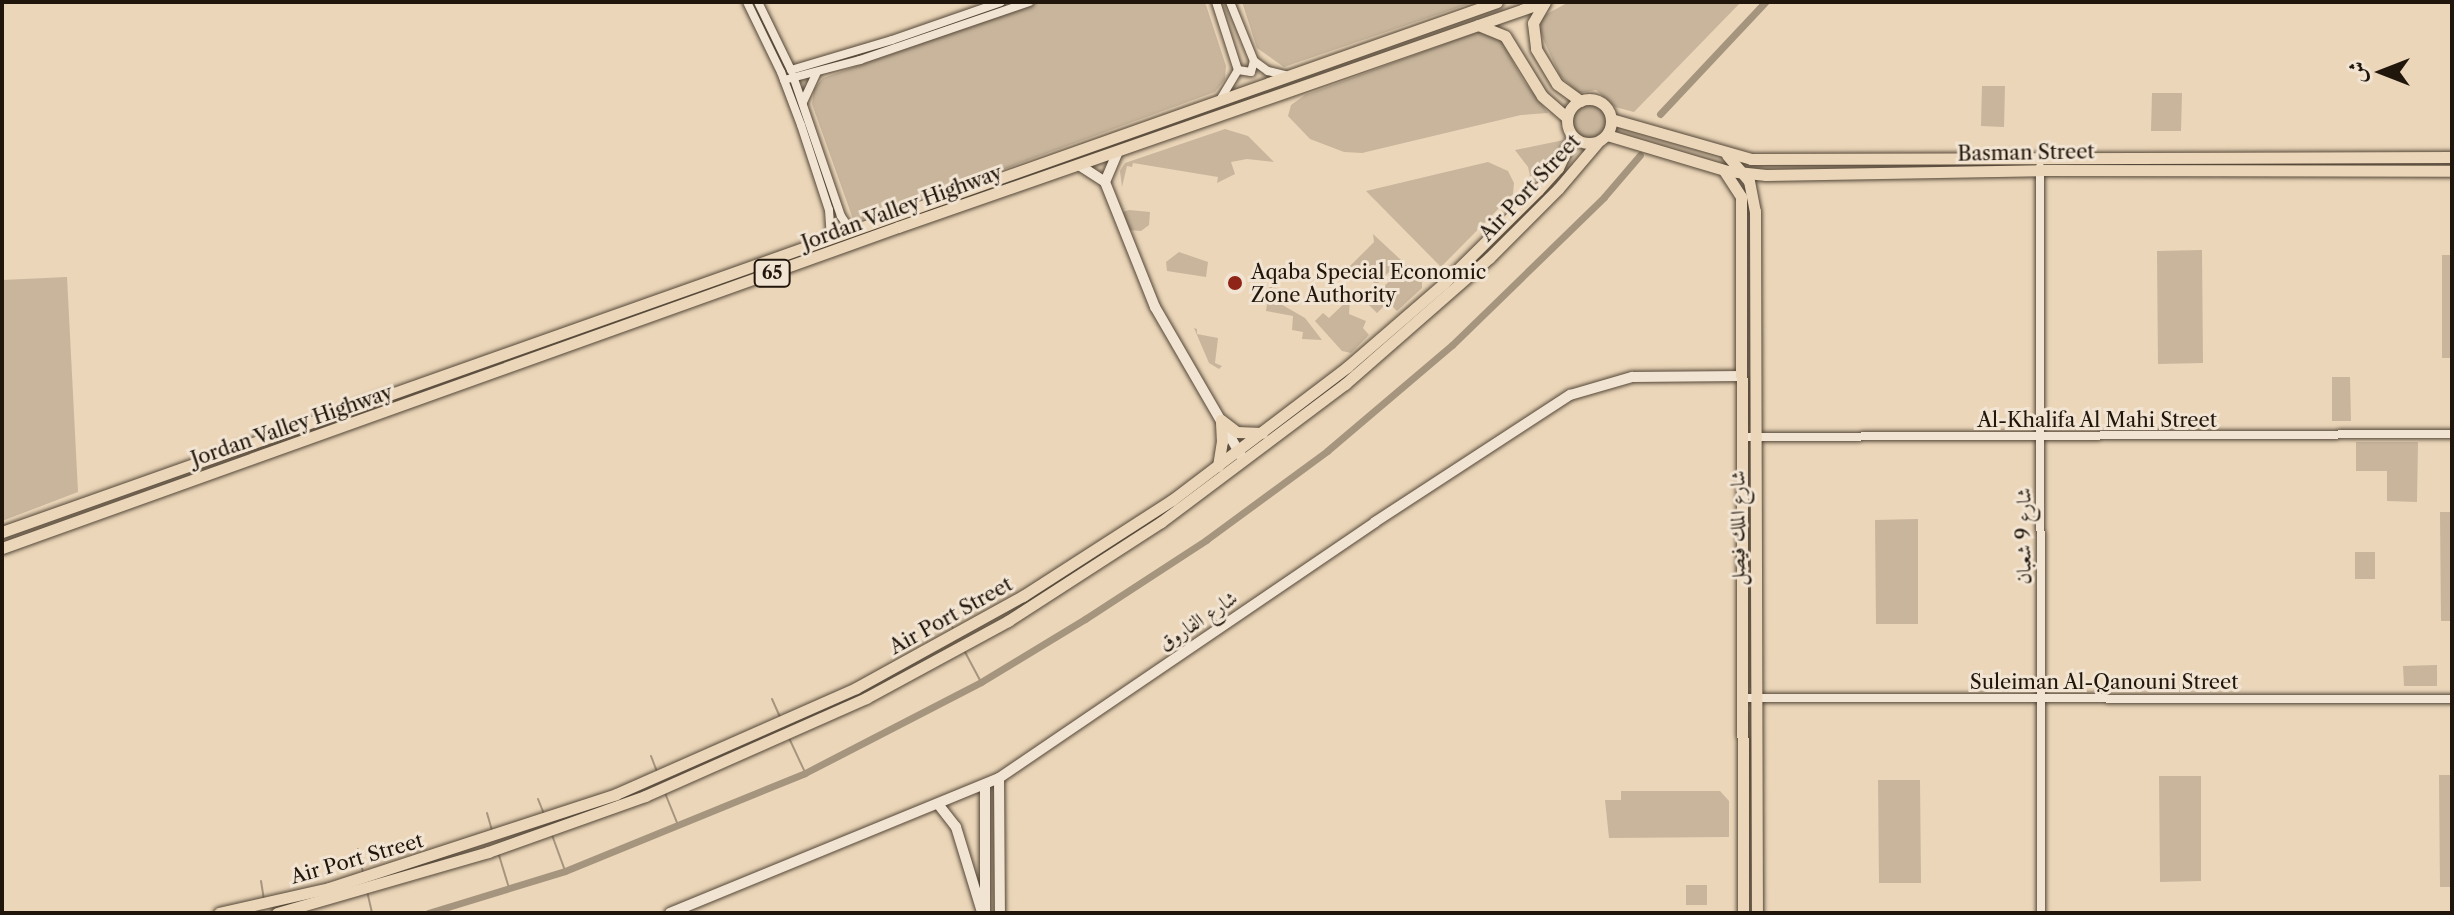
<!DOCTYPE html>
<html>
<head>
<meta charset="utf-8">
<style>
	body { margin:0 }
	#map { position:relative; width:2454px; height:915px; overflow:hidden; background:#ebd6b9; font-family:"Libre Caslon Text",Amiri,serif }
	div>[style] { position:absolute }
	.green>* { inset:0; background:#c8b59c }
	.round { border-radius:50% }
	.stream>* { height:2px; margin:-1px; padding:0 1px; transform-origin:1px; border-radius:1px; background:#a6957e }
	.canal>* { height:7px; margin:-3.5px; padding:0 3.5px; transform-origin:3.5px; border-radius:3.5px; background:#a6957e }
	.roads { filter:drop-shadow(0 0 2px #534637) drop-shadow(0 0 2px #534637) }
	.tertiary>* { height:8px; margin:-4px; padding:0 4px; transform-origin:4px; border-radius:4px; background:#f2e4d2 }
	.secondary>* { height:10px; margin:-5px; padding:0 5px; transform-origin:5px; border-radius:5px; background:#f2e4d2 }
	.primary>* { height:11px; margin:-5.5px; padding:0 5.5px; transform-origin:5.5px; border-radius:5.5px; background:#ebd6b9 }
	.primary>.ring { margin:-5.5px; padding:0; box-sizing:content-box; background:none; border:11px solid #ebd6b9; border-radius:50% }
	.trunk>* { height:11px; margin:-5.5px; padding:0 5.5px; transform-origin:5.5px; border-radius:5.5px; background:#ebd6b9 }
	.dots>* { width:22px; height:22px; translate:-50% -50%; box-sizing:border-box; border:4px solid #f2e4d2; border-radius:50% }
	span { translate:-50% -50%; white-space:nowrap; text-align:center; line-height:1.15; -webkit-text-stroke:6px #f2e4d2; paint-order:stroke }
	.shield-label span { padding:2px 6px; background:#f2e4d2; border:2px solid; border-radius:6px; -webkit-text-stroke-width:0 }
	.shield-label { font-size:18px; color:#20160c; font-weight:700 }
	.street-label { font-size:20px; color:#20160c }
	.poi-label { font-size:20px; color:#20160c }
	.left { translate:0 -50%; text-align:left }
	.frame { position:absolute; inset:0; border:4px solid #20160c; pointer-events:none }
	.north { position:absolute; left:2342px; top:32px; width:80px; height:80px; -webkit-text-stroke:6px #f2e4d2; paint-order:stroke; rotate:270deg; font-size:22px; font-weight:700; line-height:32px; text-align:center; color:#20160c }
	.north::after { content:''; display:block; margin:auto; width:28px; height:36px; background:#20160c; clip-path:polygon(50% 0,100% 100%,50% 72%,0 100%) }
</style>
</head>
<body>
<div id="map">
	<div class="green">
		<i style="clip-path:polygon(1039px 2px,1205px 2px,1226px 66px,1225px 79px,1215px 92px,867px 219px,853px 219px,812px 104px,814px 89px,823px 78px)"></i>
		<i style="clip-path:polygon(1242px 2px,1474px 2px,1284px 67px,1257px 48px)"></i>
		<i style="clip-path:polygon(1569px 2px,1741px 2px,1634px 112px,1615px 107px,1596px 90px,1579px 93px,1560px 76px,1540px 32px,1541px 17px)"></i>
		<i style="clip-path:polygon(1483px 30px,1502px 42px,1523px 80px,1548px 113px,1521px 115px,1362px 153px,1344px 152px,1310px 139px,1288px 116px,1291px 105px,1305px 95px)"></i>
		<i style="clip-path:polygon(1982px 86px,2005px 86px,2004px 127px,1981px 126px)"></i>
		<i style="clip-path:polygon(2152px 93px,2182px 93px,2181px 131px,2151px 131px)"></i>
		<i class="round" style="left:1570px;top:103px;width:38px;height:38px"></i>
		<i style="clip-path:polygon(1225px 129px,1248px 136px,1274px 162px,1247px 159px,1231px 162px,1235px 174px,1217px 183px,1218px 177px,1133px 163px,1132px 167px,1127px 166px,1122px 187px,1120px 171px,1125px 163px)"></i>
		<i style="clip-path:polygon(1564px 140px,1566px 150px,1532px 185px,1528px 167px,1515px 150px)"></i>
		<i style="clip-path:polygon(1488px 162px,1508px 171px,1514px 183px,1513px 194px,1441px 267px,1366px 191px)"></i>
		<i style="clip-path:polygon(2312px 162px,2311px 166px,2049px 165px,2051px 163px)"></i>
		<i style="clip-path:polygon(2030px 163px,2022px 166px,1763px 166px,1776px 164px)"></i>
		<i style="clip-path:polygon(1748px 180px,1751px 425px,1749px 426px,1747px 426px)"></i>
		<i style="clip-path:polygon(1129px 210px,1150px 212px,1149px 225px,1141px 231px,1128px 230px,1123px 212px)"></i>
		<i style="clip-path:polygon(1373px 234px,1401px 260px,1376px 285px,1367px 275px,1361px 281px,1344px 272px,1374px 242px)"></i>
		<i style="clip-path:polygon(2202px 250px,2203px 363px,2158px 364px,2157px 251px)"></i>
		<i style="clip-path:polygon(1179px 252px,1208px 262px,1206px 277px,1167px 271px,1166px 262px)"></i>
		<i style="clip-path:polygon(2442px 255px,2452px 255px,2452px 358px,2442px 358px)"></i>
		<i style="clip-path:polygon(1406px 265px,1422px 282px,1422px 288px,1397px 311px,1388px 302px,1377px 313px,1362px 298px,1367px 293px,1373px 297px)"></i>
		<i style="clip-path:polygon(1275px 275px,1278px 280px,1271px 289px,1272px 299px,1305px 318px,1322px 340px,1302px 339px,1303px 332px,1292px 330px,1293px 316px,1266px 311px,1271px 276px)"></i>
		<i style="clip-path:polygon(67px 277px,78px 492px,2px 521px,2px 280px)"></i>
		<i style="clip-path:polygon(1350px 298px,1349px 314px,1366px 321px,1363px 328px,1369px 335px,1351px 353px,1342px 351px,1315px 321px,1323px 313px,1329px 318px)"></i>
		<i style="clip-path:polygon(1194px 328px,1197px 329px,1197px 334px,1218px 338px,1215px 363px,1222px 366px,1219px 369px,1209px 363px)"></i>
		<i style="clip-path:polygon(2332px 377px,2350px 377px,2351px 421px,2332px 421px)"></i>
		<i style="clip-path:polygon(2356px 442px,2418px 442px,2417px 502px,2387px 501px,2387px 471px,2356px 471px)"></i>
		<i style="clip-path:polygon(1747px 447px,1749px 448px,1751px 688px,1748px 688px)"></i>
		<i style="clip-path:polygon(2440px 512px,2452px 512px,2452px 621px,2441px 621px)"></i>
		<i style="clip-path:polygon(1918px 519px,1918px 624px,1876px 624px,1875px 520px)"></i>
		<i style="clip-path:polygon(2355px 552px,2375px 552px,2375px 579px,2355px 579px)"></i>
		<i style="clip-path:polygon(2437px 665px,2437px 686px,2404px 686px,2403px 666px)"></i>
		<i style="clip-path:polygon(1747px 711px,1750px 712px,1751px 731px,1749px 913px)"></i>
		<i style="clip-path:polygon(2439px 775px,2452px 775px,2452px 887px,2440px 887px)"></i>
		<i style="clip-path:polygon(2159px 776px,2201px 776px,2201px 881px,2160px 882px)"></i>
		<i style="clip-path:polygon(1878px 780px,1920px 780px,1921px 883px,1879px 883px)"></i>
		<i style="clip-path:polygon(1621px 791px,1720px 791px,1729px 801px,1729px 837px,1609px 838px,1605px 800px,1621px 800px)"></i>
		<i style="clip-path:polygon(1686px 885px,1707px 885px,1707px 905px,1686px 905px)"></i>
	</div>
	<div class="stream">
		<i style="left:944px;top:612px;width:18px;rotate:61deg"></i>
		<i style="left:965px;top:652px;width:34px;rotate:62deg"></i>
		<i style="left:772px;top:699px;width:20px;rotate:66deg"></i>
		<i style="left:789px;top:738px;width:38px;rotate:65deg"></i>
		<i style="left:651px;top:756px;width:17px;rotate:69deg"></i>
		<i style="left:665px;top:793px;width:35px;rotate:68deg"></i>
		<i style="left:538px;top:799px;width:16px;rotate:68deg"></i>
		<i style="left:487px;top:813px;width:18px;rotate:74deg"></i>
		<i style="left:552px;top:835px;width:38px;rotate:70deg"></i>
		<i style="left:358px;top:849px;width:25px;rotate:78deg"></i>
		<i style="left:498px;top:852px;width:39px;rotate:73deg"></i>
		<i style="left:261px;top:881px;width:19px;rotate:81deg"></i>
		<i style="left:367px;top:891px;width:23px;rotate:77deg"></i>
	</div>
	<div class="canal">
		<i style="left:1660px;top:114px;width:154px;rotate:-46.8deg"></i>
		<i style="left:428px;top:913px;width:143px;rotate:-17deg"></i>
		<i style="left:565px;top:871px;width:259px;rotate:-22.2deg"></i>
		<i style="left:805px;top:773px;width:198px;rotate:-27.3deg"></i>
		<i style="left:981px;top:682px;width:122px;rotate:-31.2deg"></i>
		<i style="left:1085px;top:619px;width:145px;rotate:-33.1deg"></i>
		<i style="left:1206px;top:540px;width:150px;rotate:-36.3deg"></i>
		<i style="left:1327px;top:451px;width:164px;rotate:-40.3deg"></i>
		<i style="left:1452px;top:345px;width:212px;rotate:-44.2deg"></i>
		<i style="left:1604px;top:197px;width:55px;rotate:-49.4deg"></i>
	</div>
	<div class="roads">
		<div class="tertiary">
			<i style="left:747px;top:2px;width:78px;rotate:64.1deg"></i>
			<i style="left:781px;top:72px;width:57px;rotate:69.3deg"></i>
			<i style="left:801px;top:125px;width:89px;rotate:71.8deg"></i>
			<i style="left:829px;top:210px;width:29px;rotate:86deg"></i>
			<i style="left:758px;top:2px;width:76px;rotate:64.1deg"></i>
			<i style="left:791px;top:70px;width:105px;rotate:-16.5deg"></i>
			<i style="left:892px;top:40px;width:115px;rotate:-19.2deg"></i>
			<i style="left:1216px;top:2px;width:71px;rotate:72.1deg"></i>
			<i style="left:1238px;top:70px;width:35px;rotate:121deg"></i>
			<i style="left:1230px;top:2px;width:64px;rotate:67.9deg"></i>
			<i style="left:1254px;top:61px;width:17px;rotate:36deg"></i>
			<i style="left:1268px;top:71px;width:18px;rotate:13deg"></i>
			<i style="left:1238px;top:70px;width:13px;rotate:9deg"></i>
			<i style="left:1251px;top:72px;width:11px;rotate:-75deg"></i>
			<i style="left:793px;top:76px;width:148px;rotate:71.1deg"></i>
			<i style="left:841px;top:216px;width:11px;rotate:56deg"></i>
			<i style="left:847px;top:225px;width:11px;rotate:27deg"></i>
			<i style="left:784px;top:80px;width:79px;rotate:-14.7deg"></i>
			<i style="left:860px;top:60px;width:179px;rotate:-18.9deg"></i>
			<i style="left:803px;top:102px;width:33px;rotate:-65deg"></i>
			<i style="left:2040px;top:167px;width:746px;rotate:89.92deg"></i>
			<i style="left:1742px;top:437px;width:710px;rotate:-0.24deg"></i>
			<i style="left:1743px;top:698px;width:709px;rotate:0.08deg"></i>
		</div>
		<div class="secondary">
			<i style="left:1079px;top:165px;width:31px;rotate:33deg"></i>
			<i style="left:1105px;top:182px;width:135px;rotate:68.2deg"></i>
			<i style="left:1155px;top:307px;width:173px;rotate:59.9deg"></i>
			<i style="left:1105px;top:182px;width:33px;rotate:-67deg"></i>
			<i style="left:999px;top:778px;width:135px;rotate:89.6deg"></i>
			<i style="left:985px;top:785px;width:128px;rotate:90deg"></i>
			<i style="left:938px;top:804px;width:29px;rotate:52deg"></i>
			<i style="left:956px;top:827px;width:86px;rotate:73deg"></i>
			<i style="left:670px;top:913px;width:356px;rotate:-22.3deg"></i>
			<i style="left:999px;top:778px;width:455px;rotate:-34.2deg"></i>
			<i style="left:1375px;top:522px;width:233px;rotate:-33.1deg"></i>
			<i style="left:1570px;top:395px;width:65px;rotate:-16.2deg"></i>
			<i style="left:1632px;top:377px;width:110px;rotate:-0.5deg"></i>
		</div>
		<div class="primary">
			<i style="left:1545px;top:2px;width:24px;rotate:120deg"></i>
			<i style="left:1533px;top:23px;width:26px;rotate:83deg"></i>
			<i style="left:1536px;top:49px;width:41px;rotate:59deg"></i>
			<i style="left:1557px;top:84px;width:29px;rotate:36deg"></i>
			<i style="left:1478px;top:25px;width:29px;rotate:22deg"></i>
			<i style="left:1505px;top:36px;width:70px;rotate:58.3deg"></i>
			<i style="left:1542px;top:96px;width:33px;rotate:41deg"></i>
			<i class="ring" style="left:1567px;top:99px;width:33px;height:33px"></i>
			<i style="left:1611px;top:119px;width:146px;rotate:15.9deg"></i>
			<i style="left:1751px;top:159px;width:701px;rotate:-0.16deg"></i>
			<i style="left:1607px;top:135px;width:126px;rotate:16.6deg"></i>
			<i style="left:1728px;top:171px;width:38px;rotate:6deg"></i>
			<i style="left:1766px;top:175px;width:274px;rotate:-1deg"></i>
			<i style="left:2040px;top:170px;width:412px;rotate:0.1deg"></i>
			<i style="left:1727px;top:155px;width:34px;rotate:50deg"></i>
			<i style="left:1749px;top:181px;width:31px;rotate:79deg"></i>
			<i style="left:1755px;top:211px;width:702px;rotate:89.84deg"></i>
			<i style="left:1725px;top:172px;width:30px;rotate:57deg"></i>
			<i style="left:1741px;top:197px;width:716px;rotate:89.84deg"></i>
			<i style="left:1221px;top:420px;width:20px;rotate:37deg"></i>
			<i style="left:1237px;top:432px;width:25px;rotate:2deg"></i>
			<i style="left:1218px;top:466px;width:24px;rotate:-81deg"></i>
			<i style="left:1222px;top:442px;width:22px;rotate:-93deg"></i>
			<i style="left:219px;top:913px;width:113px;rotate:-12.8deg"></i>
			<i style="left:329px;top:888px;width:302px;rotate:-18.1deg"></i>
			<i style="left:616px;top:794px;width:262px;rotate:-23.8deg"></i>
			<i style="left:856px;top:688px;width:191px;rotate:-28.9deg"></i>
			<i style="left:1023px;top:596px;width:177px;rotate:-32.8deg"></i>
			<i style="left:1172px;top:500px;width:220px;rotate:-37.2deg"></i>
			<i style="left:1347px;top:367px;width:127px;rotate:-40.8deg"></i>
			<i style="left:1443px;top:284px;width:134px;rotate:-44.7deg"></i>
			<i style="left:1538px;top:190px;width:30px;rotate:-48deg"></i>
			<i style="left:1558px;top:168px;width:35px;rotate:-65deg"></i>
			<i style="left:277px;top:913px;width:220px;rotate:-16.1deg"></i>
			<i style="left:488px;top:852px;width:167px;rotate:-19.6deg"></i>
			<i style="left:645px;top:796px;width:242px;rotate:-23.9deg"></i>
			<i style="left:866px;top:698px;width:162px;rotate:-28.5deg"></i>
			<i style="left:1008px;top:621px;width:182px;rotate:-32.9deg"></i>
			<i style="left:1161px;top:522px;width:230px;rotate:-36.9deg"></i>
			<i style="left:1345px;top:384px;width:191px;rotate:-41.2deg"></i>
			<i style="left:1489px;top:258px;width:98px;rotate:-45deg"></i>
			<i style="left:1558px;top:189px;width:62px;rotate:-49.6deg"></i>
		</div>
		<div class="trunk">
			<i style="left:2px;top:532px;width:1586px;rotate:-19.52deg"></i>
			<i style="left:2px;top:548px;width:952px;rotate:-19.71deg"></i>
			<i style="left:898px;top:227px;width:684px;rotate:-19.2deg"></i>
		</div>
	</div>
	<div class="dots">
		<i style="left:1235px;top:283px;background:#8f2418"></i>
	</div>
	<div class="shield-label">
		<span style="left:772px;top:273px">65</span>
	</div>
	<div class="street-label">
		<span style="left:2026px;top:153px;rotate:-1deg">Basman Street</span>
		<span style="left:1530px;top:188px;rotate:-47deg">Air Port Street</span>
		<span style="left:902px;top:208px;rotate:-20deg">Jordan Valley Highway</span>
		<span style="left:2097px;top:420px">Al-Khalifa Al Mahi Street</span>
		<span style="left:292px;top:426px;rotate:-19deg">Jordan Valley Highway</span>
		<span style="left:1738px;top:528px;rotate:-90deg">شارع الملك فيصل</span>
		<span style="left:2024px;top:536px;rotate:-90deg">شارع 9 شعبان</span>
		<span style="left:951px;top:616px;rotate:-29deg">Air Port Street</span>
		<span style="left:1198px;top:621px;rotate:-34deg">شارع الفاروق</span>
		<span style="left:2104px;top:682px">Suleiman Al-Qanouni Street</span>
		<span style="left:357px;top:859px;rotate:-16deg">Air Port Street</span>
	</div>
	<div class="poi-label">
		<span class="left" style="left:1251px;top:284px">Aqaba Special Economic<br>Zone Authority</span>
	</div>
	<div class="frame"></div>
	<div class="north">ش</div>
</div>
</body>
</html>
